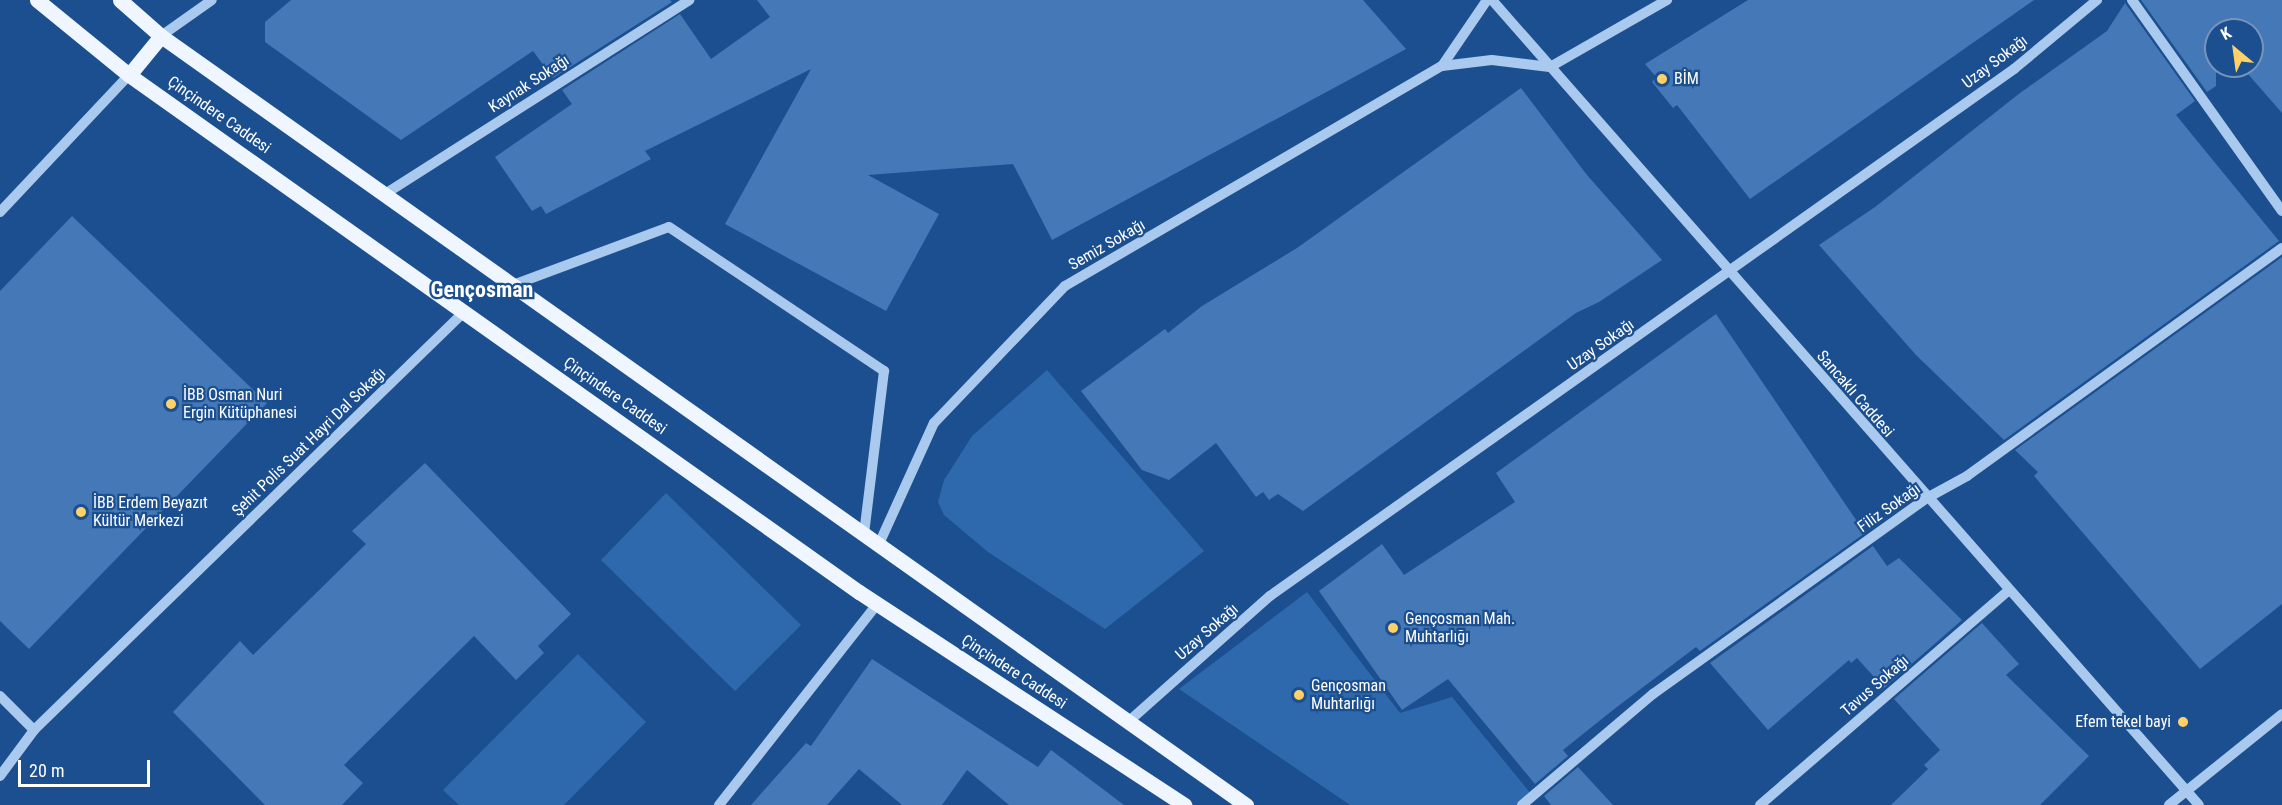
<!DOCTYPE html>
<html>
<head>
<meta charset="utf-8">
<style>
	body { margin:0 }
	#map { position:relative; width:2282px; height:805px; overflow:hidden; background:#1b4f8f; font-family:"Roboto Condensed",sans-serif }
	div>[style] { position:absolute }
	.green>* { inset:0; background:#2e69ad }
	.building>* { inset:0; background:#4478b7 }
	.minor>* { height:10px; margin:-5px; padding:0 5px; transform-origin:5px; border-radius:5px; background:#a9c9ee }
	.major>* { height:15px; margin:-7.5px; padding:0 7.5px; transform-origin:7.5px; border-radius:7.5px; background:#f0f6ff }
	.dots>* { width:16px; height:16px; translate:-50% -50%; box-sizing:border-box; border:3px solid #1b4f8f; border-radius:50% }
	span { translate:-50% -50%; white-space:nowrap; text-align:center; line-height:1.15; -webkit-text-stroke:4.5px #1b4f8f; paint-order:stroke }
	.street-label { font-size:16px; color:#fff }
	.poi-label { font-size:16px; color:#fff }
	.left { translate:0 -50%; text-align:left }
	.right { translate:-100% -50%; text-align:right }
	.district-label { font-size:22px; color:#fff; font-weight:700 }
	.north { position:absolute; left:2204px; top:18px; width:60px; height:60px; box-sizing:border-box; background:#1b4f8f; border:2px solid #7695bc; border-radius:50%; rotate:331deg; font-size:16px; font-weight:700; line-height:24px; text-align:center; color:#fff }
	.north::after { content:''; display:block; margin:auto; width:21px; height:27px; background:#ffd166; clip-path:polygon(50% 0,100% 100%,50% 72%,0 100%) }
	.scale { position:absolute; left:18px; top:760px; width:132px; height:27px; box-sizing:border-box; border:3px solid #fff; border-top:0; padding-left:8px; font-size:18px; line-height:21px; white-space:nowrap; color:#fff; -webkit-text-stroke:4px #1b4f8f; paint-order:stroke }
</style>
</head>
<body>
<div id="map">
	<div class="green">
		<i style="clip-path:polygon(1047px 370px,1204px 551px,1105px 629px,988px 552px,944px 515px,938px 502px,944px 480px,972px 436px)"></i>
		<i style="clip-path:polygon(666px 493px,801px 625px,735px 691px,601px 560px)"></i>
		<i style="clip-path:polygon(1307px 592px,1400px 713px,1452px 697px,1531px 794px,1517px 805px,1350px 805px,1179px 689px)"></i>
		<i style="clip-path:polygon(578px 654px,646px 722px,564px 805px,459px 805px,443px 790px)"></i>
	</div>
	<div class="building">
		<i style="clip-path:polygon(291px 0,670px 0,672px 2px,553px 78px,533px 51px,401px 140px,265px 42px,265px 22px)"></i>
		<i style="clip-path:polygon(757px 0,1363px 0,1406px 49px,1052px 240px,1013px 164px,868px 175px,939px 214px,886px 311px,725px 224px,811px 69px,645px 151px,651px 159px,546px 214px,541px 206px,532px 211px,495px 157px,572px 104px,562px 90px,680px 14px,711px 59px,770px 17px)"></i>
		<i style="clip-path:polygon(1748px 0,2034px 0,1750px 199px,1677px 105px,1673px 108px,1652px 82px,1656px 77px,1645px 64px)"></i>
		<i style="clip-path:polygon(2141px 0,2282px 0,2282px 113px,2241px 66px,2252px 66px,2252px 30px,2216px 30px,2216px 86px,2207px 92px)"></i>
		<i style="clip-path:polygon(2125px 3px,2195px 101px,2176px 115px,2279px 241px,2004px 440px,1916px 355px,1819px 245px,1875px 207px,2020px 93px,2107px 31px)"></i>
		<i style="clip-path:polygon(1521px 88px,1587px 175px,1662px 260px,1599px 302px,1576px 313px,1303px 511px,1278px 494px,1269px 500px,1263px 492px,1256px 497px,1216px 443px,1169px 480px,1142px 470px,1081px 391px,1165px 329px,1168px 333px,1202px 306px,1297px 248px)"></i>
		<i style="clip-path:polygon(72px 216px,267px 403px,29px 649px,0 621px,0 291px)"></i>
		<i style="clip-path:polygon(2282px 257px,2282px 604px,2200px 669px,2034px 476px,2038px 472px,2015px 450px)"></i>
		<i style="clip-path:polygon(1716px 314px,1865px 533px,1700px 651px,1696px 647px,1613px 710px,1563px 750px,1568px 756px,1535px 784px,1448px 679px,1402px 710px,1319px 591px,1382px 544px,1404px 575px,1515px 502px,1496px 473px)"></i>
		<i style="clip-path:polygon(425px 463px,571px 614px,538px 646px,544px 653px,516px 680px,474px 636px,344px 765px,363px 783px,342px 805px,265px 805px,173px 712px,240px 641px,253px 655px,366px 544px,352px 531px)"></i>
		<i style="clip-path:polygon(1873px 546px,1887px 566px,1899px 558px,1962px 620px,1884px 688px,1857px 658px,1851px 663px,1849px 660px,1768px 730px,1710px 663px)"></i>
		<i style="clip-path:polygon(1982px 623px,2019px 664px,2006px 675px,2089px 756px,2040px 805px,1891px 805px,1928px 769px,1924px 765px,1940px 750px,1894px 699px)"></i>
		<i style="clip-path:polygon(872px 659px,1038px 767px,1051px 750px,1124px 805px,1009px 805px,967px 770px,942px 805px,902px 805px,859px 769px,827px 805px,751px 805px,806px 743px,811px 746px)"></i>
		<i style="clip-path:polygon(1578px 767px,1613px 805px,1551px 805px,1544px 796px)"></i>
	</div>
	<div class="minor">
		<i style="left:1492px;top:0;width:1071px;rotate:48.71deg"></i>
		<i style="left:2132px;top:0;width:259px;rotate:54.6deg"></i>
		<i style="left:161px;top:36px;width:62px;rotate:-35.2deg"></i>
		<i style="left:1442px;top:66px;width:80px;rotate:-55.7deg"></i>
		<i style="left:385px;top:194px;width:361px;rotate:-32.5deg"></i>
		<i style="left:0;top:212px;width:188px;rotate:-46.7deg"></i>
		<i style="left:513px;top:285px;width:166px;rotate:-20.4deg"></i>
		<i style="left:669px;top:227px;width:259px;rotate:33.8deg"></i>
		<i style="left:884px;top:371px;width:165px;rotate:97deg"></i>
		<i style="left:879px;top:544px;width:133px;rotate:-65.6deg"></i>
		<i style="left:934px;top:423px;width:190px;rotate:-46.3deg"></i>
		<i style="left:1065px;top:286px;width:436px;rotate:-30.3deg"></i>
		<i style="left:1442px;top:66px;width:50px;rotate:-6.8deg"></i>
		<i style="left:1492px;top:60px;width:58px;rotate:6.9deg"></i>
		<i style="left:1550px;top:67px;width:135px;rotate:-29.8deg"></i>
		<i style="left:0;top:696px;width:48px;rotate:45deg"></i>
		<i style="left:1128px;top:722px;width:190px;rotate:-41.6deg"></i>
		<i style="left:1270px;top:596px;width:912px;rotate:-35.31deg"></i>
		<i style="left:2014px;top:69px;width:108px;rotate:-39.7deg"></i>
		<i style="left:0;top:776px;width:57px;rotate:-53.5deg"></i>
		<i style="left:34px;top:730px;width:601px;rotate:-44.19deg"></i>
		<i style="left:719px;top:805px;width:256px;rotate:-51.8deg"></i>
		<i style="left:1522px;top:805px;width:172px;rotate:-40.3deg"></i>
		<i style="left:1653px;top:694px;width:337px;rotate:-35.6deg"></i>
		<i style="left:1927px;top:498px;width:46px;rotate:-28.8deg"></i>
		<i style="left:1967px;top:476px;width:389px;rotate:-35.9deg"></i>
		<i style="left:1760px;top:805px;width:329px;rotate:-40.8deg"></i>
		<i style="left:2169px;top:805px;width:145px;rotate:-38.8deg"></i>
	</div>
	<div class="major">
		<i style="left:37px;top:0;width:119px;rotate:39.2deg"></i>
		<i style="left:129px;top:75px;width:895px;rotate:35.31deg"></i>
		<i style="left:859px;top:592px;width:389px;rotate:33.2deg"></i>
		<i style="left:120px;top:0;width:55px;rotate:41.3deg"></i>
		<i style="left:161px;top:36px;width:1330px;rotate:35.33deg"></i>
		<i style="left:129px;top:75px;width:50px;rotate:-50.6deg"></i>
	</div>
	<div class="dots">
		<i style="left:1662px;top:79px;background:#ffd166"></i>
		<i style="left:171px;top:404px;background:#ffd166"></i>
		<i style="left:81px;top:512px;background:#ffd166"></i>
		<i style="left:1393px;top:628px;background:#ffd166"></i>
		<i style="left:1299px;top:695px;background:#ffd166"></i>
		<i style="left:2183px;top:722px;background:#ffd166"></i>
	</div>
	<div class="street-label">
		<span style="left:1995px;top:62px;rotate:-37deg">Uzay Sokağı</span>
		<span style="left:529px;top:84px;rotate:-33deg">Kaynak Sokağı</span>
		<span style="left:219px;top:115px;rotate:35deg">Çinçindere Caddesi</span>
		<span style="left:1107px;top:245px;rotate:-30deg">Semiz Sokağı</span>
		<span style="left:1601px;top:345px;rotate:-35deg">Uzay Sokağı</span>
		<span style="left:1855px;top:394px;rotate:49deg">Sancaklı Caddesi</span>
		<span style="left:615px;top:396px;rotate:35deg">Çinçindere Caddesi</span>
		<span style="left:309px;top:442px;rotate:-44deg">Şehit Polis Suat Hayri Dal Sokağı</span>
		<span style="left:1889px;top:508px;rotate:-35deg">Filiz Sokağı</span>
		<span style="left:1207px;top:632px;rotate:-41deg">Uzay Sokağı</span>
		<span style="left:1014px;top:672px;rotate:33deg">Çinçindere Caddesi</span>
		<span style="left:1875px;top:686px;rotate:-41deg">Tavus Sokağı</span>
	</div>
	<div class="poi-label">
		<span class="left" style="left:1674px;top:79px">BİM</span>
		<span class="left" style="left:183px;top:404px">İBB Osman Nuri<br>Ergin Kütüphanesi</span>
		<span class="left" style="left:93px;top:512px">İBB Erdem Beyazıt<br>Kültür Merkezi</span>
		<span class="left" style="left:1405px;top:628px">Gençosman Mah.<br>Muhtarlığı</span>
		<span class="left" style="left:1311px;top:695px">Gençosman<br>Muhtarlığı</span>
		<span class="right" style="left:2171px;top:722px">Efem tekel bayi</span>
	</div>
	<div class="district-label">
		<span style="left:482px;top:290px">Gençosman</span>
	</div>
	<div class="north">K</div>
	<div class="scale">20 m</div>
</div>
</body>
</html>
